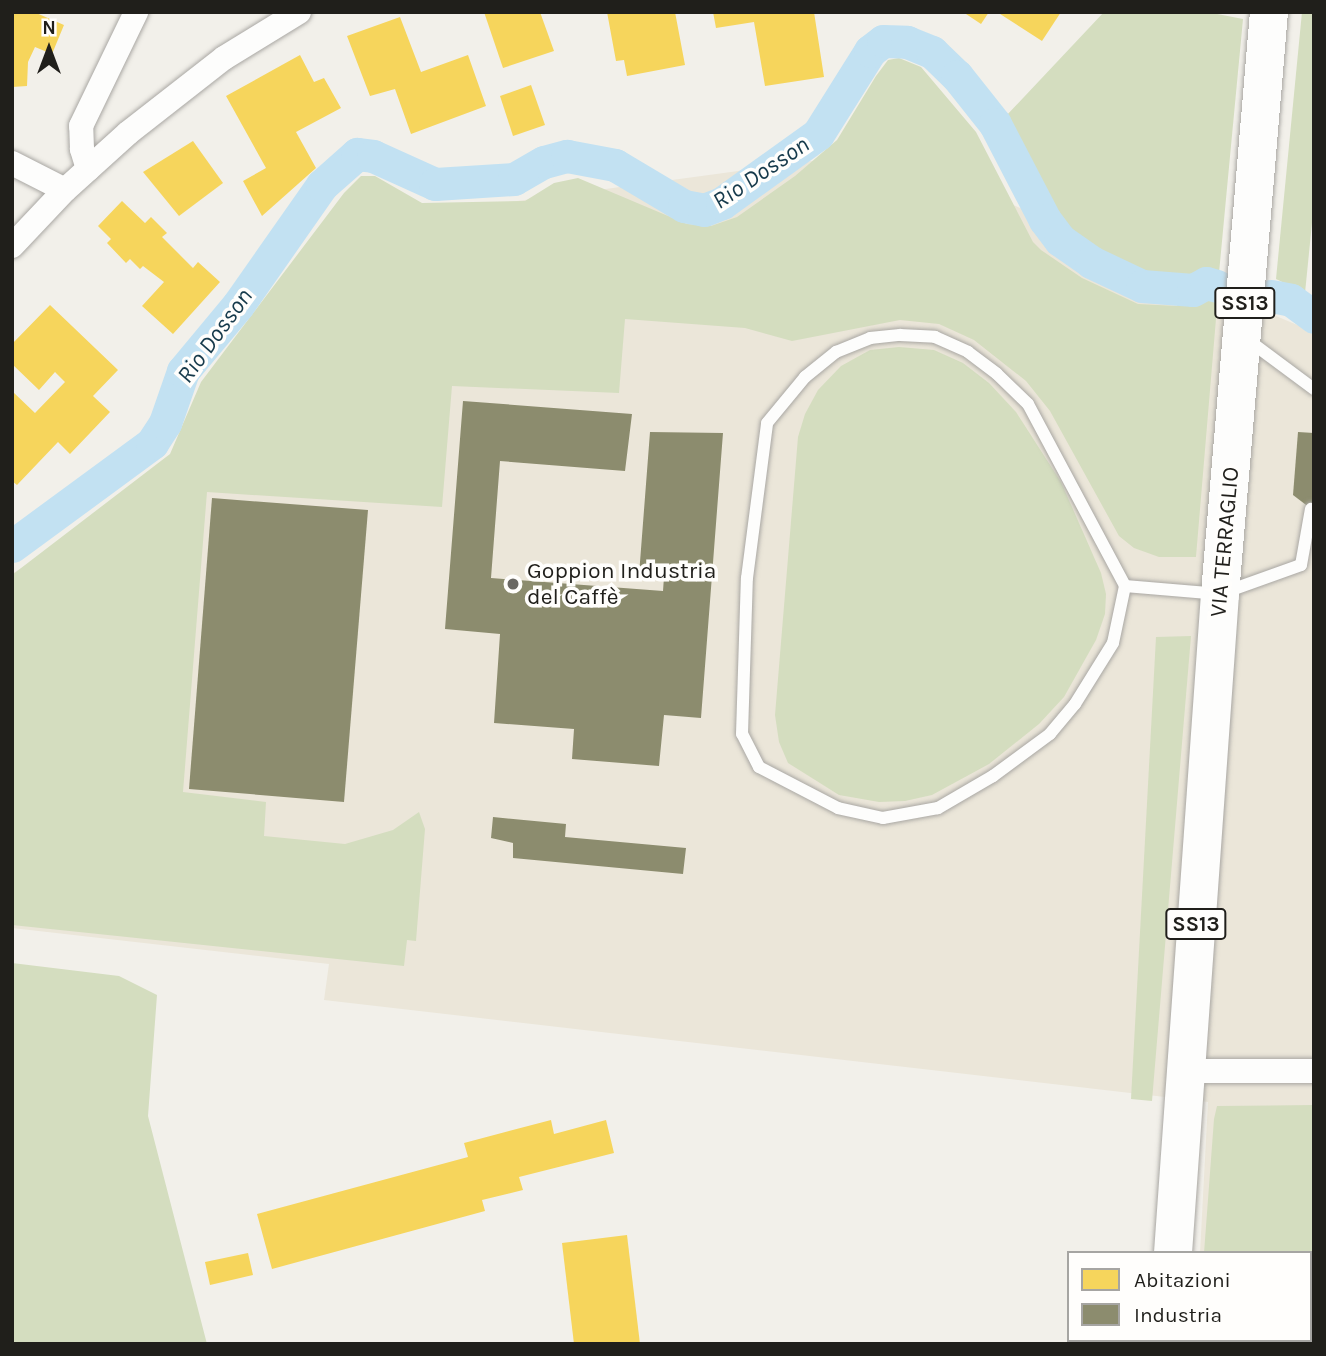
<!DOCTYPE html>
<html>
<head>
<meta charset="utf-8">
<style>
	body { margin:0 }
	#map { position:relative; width:1326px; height:1356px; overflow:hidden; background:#f2f0ea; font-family:Karla,sans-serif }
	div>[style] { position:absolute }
	.built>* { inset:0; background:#ebe6d9 }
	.green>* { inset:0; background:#d4ddbf }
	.homes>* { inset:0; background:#f6d55c }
	.industry>* { inset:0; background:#8c8c6e }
	.canal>* { height:33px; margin:-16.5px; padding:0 16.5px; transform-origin:16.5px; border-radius:16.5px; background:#c2e1f2 }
	.roads { filter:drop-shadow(0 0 2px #a9a7a3) drop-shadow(0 0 2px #a9a7a3) }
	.service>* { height:12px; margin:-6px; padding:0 6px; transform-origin:6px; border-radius:6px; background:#fdfdfc }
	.minor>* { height:24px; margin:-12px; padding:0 12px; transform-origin:12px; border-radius:12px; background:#fdfdfc }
	.primary>* { height:38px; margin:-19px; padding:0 19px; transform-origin:19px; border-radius:19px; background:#fdfdfc }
	.dots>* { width:19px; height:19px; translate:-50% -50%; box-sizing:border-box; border:4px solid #fffefc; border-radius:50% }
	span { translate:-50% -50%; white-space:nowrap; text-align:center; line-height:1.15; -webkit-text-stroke:7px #fffefc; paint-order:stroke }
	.shield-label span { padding:2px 5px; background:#fffefc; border:2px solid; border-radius:5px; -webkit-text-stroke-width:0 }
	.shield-label { font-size:21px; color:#201f1b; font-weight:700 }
	.street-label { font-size:23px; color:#201f1b }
	.poi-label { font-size:23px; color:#201f1b }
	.left { translate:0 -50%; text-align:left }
	.water-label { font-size:24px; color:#163a4b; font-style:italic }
	.frame { position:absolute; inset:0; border:14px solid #201f1b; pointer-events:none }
	.legend { position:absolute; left:1067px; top:1251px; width:245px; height:91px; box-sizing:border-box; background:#fffefc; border:2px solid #a6a5a2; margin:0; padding:9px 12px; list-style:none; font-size:21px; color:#201f1b }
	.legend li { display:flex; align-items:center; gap:14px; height:35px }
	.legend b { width:35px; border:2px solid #a6a5a2 }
	.north { position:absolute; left:14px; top:14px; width:70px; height:70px; -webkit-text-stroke:5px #fffefc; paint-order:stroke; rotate:0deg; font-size:19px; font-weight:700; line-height:28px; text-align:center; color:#201f1b }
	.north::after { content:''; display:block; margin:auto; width:24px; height:32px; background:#201f1b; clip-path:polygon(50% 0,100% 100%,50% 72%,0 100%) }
</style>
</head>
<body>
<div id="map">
	<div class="built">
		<i style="clip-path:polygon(885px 151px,1314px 332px,1314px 1344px,1195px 1344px,1195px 1340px,1310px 1340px,1310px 1253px,1200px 1253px,1208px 1102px,324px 1000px,329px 964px,12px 928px,12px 574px,167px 474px,334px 226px)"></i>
	</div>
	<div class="green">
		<i style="clip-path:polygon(1104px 12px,1207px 12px,1243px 19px,1219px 273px,1203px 271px,1184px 276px,1145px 275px,1076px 238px,1049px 205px,1006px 116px)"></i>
		<i style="clip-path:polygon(1302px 12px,1314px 12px,1314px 203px,1305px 293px,1276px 279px)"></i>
		<i style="clip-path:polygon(899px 58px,921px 67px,976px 132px,1033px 242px,1041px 250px,1082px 278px,1138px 304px,1177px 306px,1180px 298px,1218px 295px,1196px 557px,1159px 557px,1134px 548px,1119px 536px,1050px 411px,1026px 381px,974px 340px,939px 324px,900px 320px,792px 341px,745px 328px,625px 319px,619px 393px,452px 386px,442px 507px,207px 492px,183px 792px,266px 802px,264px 836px,345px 844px,393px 830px,419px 812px,425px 829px,416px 941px,407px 940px,404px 966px,12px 925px,12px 575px,170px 454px,201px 382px,344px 193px,361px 176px,375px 176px,422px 203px,525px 201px,554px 183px,578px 178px,687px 224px,711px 226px,737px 217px,795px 176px,837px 140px,876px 76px,888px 60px)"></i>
		<i style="clip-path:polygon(899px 347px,934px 350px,963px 363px,989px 383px,1016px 412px,1061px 482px,1101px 573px,1106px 594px,1105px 614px,1096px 640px,1064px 697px,1039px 724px,989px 764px,932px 795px,905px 801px,879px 802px,839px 795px,788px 763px,779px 742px,775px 715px,798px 437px,805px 414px,818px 390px,841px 366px,870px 350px)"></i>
		<i style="clip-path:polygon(1191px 636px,1152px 1101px,1131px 1099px,1156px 637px)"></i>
		<i style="clip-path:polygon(12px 963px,119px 976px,157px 995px,148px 1116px,207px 1344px,12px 1344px)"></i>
		<i style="clip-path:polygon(1314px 1105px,1314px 1344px,1197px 1344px,1197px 1340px,1310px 1340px,1310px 1253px,1204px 1253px,1214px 1119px,1217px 1106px)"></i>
	</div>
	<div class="homes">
		<i style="clip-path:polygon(12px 12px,34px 12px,64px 25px,52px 54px,35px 47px,28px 62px,27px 86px,12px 87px)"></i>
		<i style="clip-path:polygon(484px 12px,540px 12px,554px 51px,503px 68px)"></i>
		<i style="clip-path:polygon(607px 12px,675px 12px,685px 65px,627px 76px,624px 60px,616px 61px)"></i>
		<i style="clip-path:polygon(713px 12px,814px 12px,824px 77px,765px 86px,754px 22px,716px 28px)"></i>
		<i style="clip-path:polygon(963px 12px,989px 12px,981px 24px)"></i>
		<i style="clip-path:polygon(997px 12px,1061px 12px,1042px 41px)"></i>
		<i style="clip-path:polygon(400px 17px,421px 72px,468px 55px,486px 106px,411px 134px,395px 89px,370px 96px,347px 36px)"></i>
		<i style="clip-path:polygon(300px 55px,314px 82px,324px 78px,341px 108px,296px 132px,316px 168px,262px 216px,243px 181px,266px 168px,226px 96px)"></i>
		<i style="clip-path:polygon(531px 85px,545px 125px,513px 136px,500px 96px)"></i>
		<i style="clip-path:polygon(193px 141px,223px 183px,179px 216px,143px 172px)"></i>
		<i style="clip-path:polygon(122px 201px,145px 223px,151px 217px,167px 233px,162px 237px,193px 268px,198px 262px,220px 282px,173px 334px,142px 306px,164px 282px,143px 266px,140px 269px,130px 259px,126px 263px,107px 243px,111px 239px,98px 226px)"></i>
		<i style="clip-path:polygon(50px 305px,118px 370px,93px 396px,110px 412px,70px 454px,58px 442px,17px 485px,12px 481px,12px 391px,35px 413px,65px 382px,55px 372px,39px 390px,12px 364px,12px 344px)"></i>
		<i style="clip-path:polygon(551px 1120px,554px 1134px,606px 1120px,614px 1153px,519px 1177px,523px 1190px,482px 1200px,485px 1211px,272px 1269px,257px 1214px,468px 1157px,464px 1143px)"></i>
		<i style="clip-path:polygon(627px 1235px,640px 1344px,574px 1344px,562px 1243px)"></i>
		<i style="clip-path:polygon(248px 1253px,253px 1275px,210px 1285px,205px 1262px)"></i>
	</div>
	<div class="industry">
		<i style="clip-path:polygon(463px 401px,632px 414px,625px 471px,500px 461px,491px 578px,663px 591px,664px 577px,639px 575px,650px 432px,723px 433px,701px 718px,664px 715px,659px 766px,572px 759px,574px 729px,494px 723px,500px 634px,445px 629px)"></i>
		<i style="clip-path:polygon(1298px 432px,1314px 433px,1314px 511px,1293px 495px)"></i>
		<i style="clip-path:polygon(212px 498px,368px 510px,344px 802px,189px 789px)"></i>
		<i style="clip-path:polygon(493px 817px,566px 824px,565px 837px,686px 848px,683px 874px,513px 858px,513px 843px,491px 838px)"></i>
	</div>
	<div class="canal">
		<i style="left:1271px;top:296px;width:20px;rotate:11deg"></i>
		<i style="left:1291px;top:300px;width:29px;rotate:36deg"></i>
		<i style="left:12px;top:546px;width:174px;rotate:-36.3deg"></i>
		<i style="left:152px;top:443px;width:24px;rotate:-57deg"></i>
		<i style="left:165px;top:423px;width:55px;rotate:-70.9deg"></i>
		<i style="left:183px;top:371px;width:86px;rotate:-50.2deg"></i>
		<i style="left:238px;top:305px;width:146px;rotate:-55deg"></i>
		<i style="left:322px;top:185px;width:47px;rotate:-41.5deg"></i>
		<i style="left:357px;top:154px;width:16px;rotate:7deg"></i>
		<i style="left:373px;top:156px;width:68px;rotate:24.3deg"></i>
		<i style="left:435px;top:184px;width:79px;rotate:-3.6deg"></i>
		<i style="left:514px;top:179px;width:34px;rotate:-30deg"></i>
		<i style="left:544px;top:162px;width:24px;rotate:-15deg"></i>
		<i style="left:567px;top:156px;width:49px;rotate:10.6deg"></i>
		<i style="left:615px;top:165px;width:80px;rotate:30.7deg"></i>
		<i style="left:684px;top:206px;width:20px;rotate:11deg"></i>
		<i style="left:704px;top:210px;width:19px;rotate:-21deg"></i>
		<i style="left:722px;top:203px;width:118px;rotate:-35.7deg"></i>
		<i style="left:818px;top:134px;width:98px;rotate:-57.9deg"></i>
		<i style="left:870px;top:51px;width:16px;rotate:-38deg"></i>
		<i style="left:883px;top:41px;width:24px;rotate:2deg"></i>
		<i style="left:907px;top:42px;width:27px;rotate:22deg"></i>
		<i style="left:932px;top:52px;width:35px;rotate:44deg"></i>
		<i style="left:957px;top:76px;width:61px;rotate:51.6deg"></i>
		<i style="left:995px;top:124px;width:108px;rotate:62.5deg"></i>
		<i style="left:1045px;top:220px;width:25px;rotate:53deg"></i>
		<i style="left:1060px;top:240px;width:38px;rotate:35deg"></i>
		<i style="left:1091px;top:262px;width:56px;rotate:25.2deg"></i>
		<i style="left:1142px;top:286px;width:51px;rotate:4.5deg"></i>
		<i style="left:1193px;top:290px;width:15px;rotate:-28deg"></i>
		<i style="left:1206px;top:283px;width:11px;rotate:15deg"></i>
	</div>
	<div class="roads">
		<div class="service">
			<i style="left:900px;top:335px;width:35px;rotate:3deg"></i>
			<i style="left:935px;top:337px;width:36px;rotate:24deg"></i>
			<i style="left:968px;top:352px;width:36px;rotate:37deg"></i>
			<i style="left:997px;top:374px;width:43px;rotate:44.1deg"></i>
			<i style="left:1028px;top:404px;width:206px;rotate:61.9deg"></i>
			<i style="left:1125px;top:586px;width:58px;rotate:101.9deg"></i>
			<i style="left:1113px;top:643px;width:72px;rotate:121.9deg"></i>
			<i style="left:1075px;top:704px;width:39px;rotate:130deg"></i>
			<i style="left:1050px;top:734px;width:71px;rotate:143.6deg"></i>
			<i style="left:993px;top:776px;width:64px;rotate:149.8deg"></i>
			<i style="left:938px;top:808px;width:56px;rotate:169.7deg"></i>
			<i style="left:883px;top:818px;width:46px;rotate:-167.5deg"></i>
			<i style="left:838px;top:808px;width:89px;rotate:-152.6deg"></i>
			<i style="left:759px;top:767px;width:37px;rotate:-117deg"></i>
			<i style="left:742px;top:734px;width:156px;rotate:-88.2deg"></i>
			<i style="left:747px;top:578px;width:156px;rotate:-82.6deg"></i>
			<i style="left:767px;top:423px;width:60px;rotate:-50.4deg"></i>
			<i style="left:805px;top:377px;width:40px;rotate:-39deg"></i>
			<i style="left:836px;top:352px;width:37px;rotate:-22deg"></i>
			<i style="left:870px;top:338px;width:30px;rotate:-6deg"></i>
			<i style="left:1248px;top:340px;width:82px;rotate:36.6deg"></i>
			<i style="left:1125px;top:586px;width:95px;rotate:4.8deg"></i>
			<i style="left:1220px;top:594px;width:86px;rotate:-19.7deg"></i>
			<i style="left:1301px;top:565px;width:57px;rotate:-79.9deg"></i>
		</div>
		<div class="minor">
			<i style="left:12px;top:163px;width:59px;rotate:27deg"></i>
			<i style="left:88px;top:169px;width:21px;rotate:-107deg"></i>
			<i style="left:82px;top:149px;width:23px;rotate:-92deg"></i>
			<i style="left:81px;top:126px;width:127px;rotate:-64.2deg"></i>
			<i style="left:12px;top:246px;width:77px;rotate:-46.6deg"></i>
			<i style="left:65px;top:190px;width:85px;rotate:-42.1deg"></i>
			<i style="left:128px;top:133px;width:122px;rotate:-38deg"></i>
			<i style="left:224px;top:58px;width:88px;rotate:-31.5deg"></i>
			<i style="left:1186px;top:1071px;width:128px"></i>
		</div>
		<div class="primary">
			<i style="left:1173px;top:1253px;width:661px;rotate:-85.92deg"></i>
			<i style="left:1220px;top:594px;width:584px;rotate:-85.19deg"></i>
			<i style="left:1167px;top:1344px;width:4px;rotate:-90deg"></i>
		</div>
	</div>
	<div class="dots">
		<i style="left:513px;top:584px;background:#6a6863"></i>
	</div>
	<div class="shield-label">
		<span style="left:1245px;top:303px">SS13</span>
		<span style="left:1196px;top:924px">SS13</span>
	</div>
	<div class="street-label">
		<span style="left:1225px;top:542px;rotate:-85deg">VIA TERRAGLIO</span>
	</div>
	<div class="poi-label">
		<span class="left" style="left:527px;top:584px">Goppion Industria<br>del Caffè</span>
	</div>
	<div class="water-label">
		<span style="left:761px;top:173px;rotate:-34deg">Rio Dosson</span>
		<span style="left:215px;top:336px;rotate:-54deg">Rio Dosson</span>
	</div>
	<div class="frame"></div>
	<ul class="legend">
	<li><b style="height:19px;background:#f6d55c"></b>Abitazioni</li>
	<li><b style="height:19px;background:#8c8c6e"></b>Industria</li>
	</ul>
	<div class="north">N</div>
</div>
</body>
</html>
